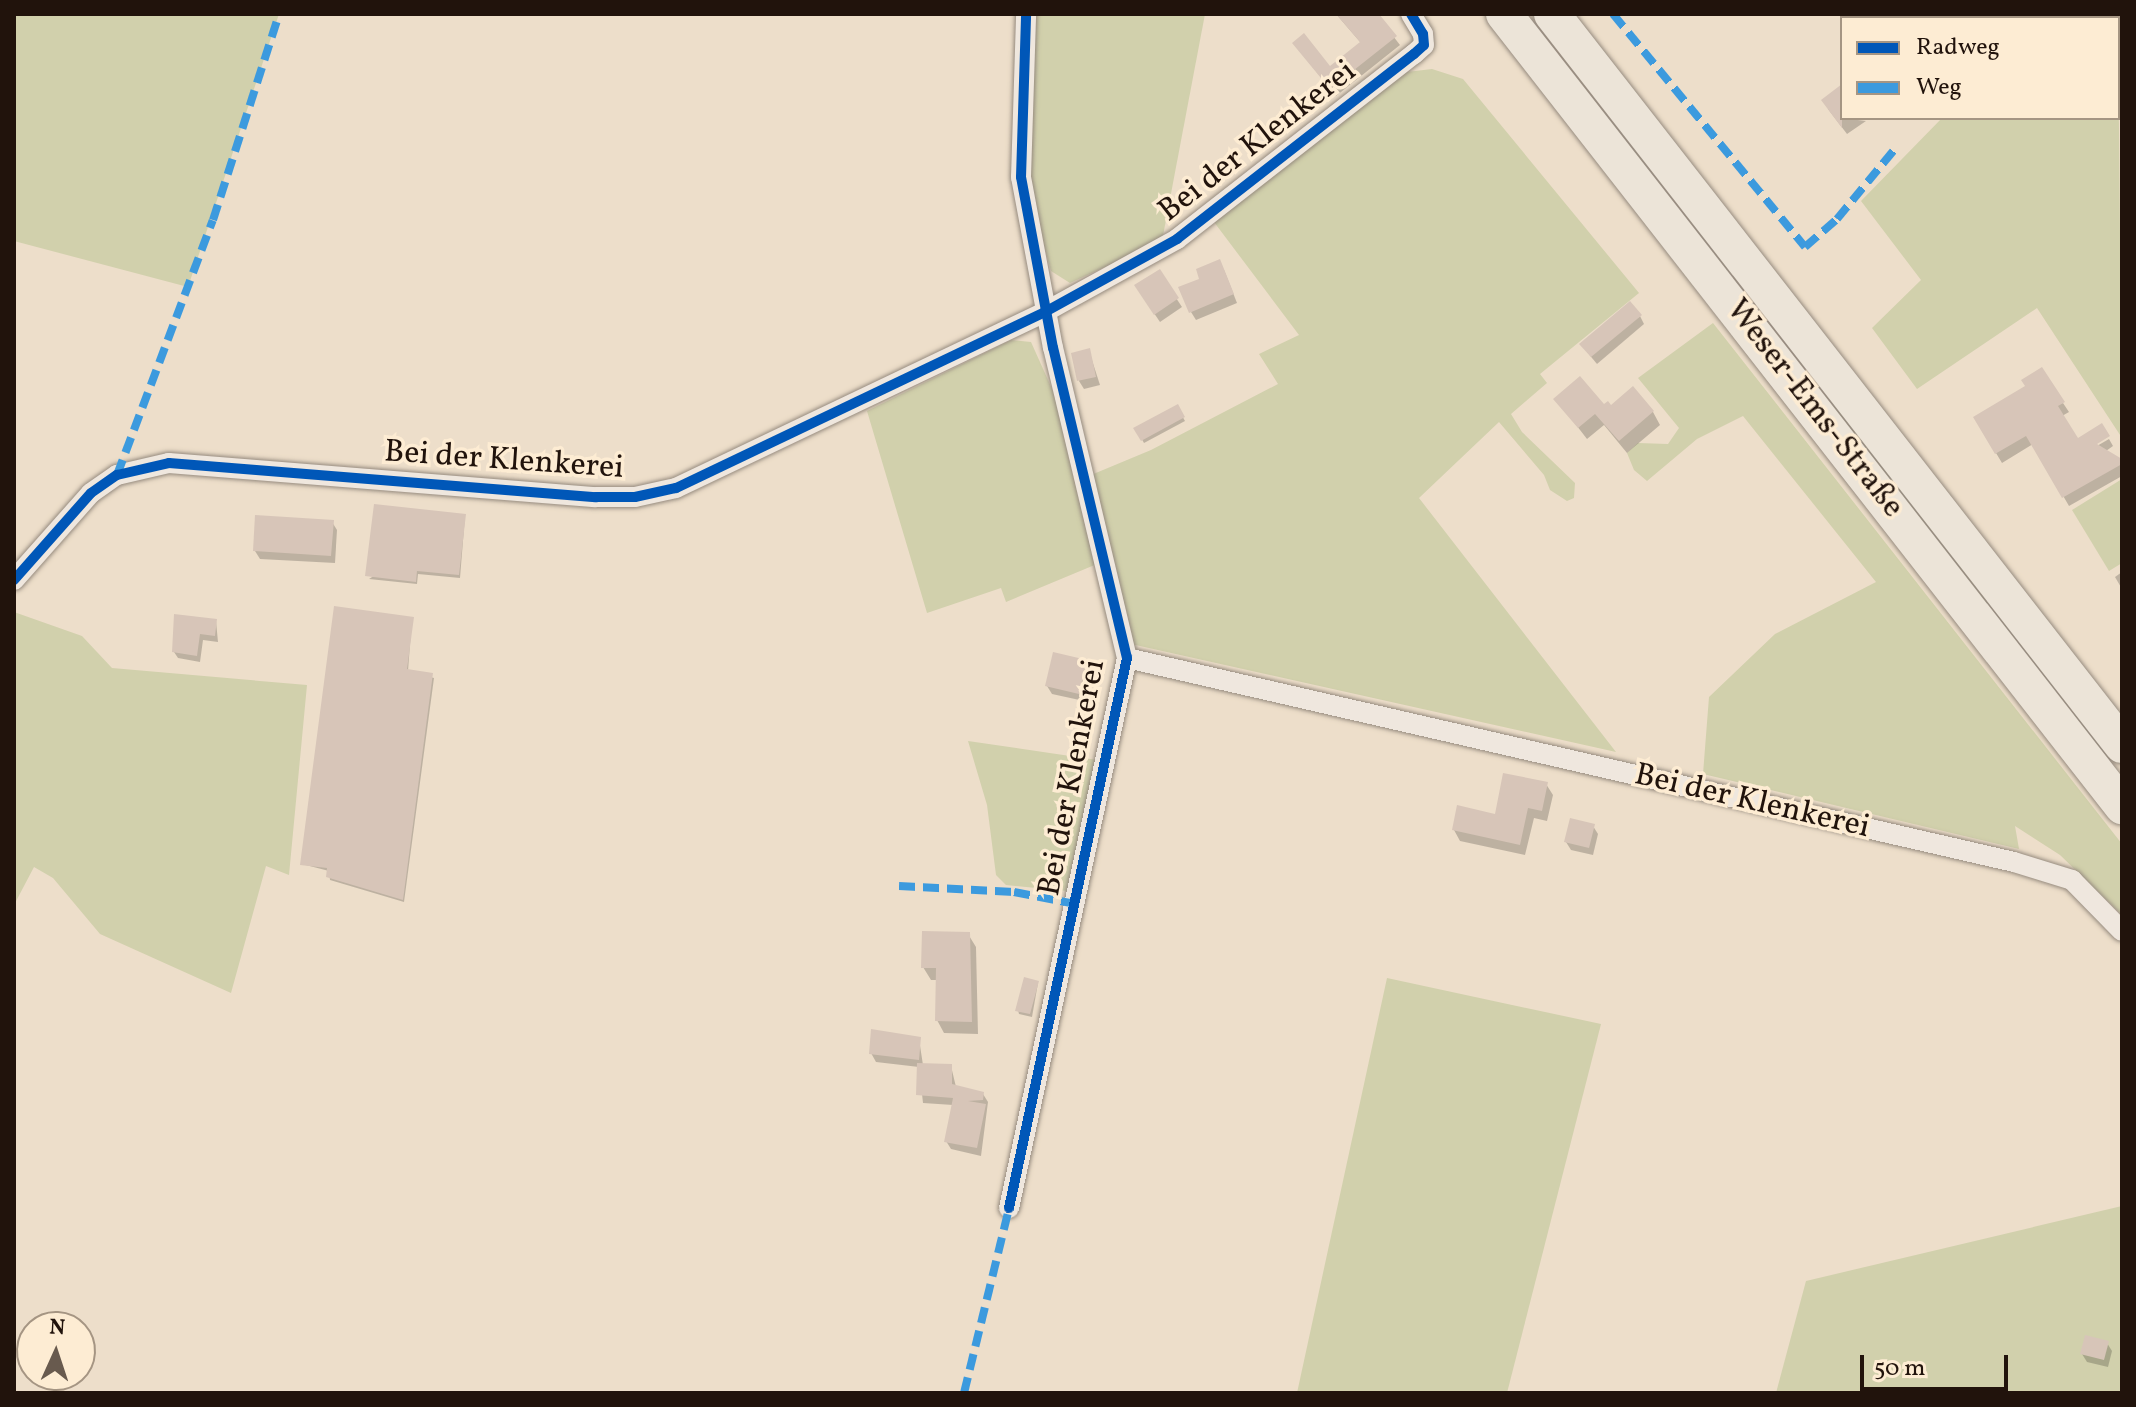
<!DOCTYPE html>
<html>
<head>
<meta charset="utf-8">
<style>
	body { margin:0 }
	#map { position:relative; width:2136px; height:1407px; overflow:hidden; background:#eddeca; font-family:Vollkorn,serif }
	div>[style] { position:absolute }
	.green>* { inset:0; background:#d1d0ac }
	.shadow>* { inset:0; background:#0003 }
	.building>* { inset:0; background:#d7c5b8 }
	.roads { filter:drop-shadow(0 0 2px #968b7f) drop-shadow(0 0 2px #968b7f) }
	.street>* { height:20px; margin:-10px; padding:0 10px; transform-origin:10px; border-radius:10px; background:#efe7de }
	.highway>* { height:36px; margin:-18px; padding:0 18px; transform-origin:18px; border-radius:18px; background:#ece4d8 }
	.quiet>* { height:8px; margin-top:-4px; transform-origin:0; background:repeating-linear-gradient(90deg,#3c9ade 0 16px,transparent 0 24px) }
	.cycleway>* { height:10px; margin:-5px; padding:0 5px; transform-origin:5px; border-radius:5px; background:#0057b8 }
	span { translate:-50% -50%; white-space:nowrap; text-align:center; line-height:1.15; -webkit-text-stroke:7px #fdecd3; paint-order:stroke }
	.street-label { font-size:32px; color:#21130c }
	.frame { position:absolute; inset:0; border:16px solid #21130c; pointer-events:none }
	.legend { position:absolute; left:1840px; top:16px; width:280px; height:104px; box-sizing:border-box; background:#fdecd3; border:2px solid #a59583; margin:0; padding:10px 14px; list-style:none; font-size:24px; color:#21130c }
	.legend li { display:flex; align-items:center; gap:16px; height:40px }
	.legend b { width:40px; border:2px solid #a59583 }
	.north { position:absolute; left:16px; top:1311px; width:80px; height:80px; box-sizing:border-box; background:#fdecd3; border:2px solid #a59583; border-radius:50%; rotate:3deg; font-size:22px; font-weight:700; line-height:32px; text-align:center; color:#21130c }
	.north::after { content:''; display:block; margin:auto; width:28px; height:36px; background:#685a4e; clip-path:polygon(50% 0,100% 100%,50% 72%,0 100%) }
	.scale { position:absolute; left:1860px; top:1355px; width:148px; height:36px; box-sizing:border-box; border:4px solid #21130c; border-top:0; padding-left:10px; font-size:24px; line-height:28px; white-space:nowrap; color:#21130c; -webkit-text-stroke:6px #fdecd3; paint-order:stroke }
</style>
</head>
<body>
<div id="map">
	<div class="green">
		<i style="clip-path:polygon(14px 14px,279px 14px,188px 287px,14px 241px)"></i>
		<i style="clip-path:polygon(1035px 14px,1205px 14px,1162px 241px,1070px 283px,1051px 271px,1029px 191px)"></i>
		<i style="clip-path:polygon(2118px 27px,2122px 438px,2037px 308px,1917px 389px,1872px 328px,1921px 280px,1861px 201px,1942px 118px,2118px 118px)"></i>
		<i style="clip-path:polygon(1432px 69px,1463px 79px,1639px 293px,1540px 374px,1547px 383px,1511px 414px,1522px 432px,1575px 483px,1574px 498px,1567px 501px,1550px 490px,1544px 475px,1499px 422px,1419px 498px,1616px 752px,1131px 644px,1091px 475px,1151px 450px,1278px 384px,1259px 354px,1299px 335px,1214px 222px,1407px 72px)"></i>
		<i style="clip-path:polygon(1713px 323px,2122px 844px,2122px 915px,2060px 855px,2015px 826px,2019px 849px,1703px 774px,1709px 697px,1775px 634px,1876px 582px,1743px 416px,1697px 439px,1647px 481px,1634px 470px,1627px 453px,1638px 443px,1668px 444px,1679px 428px,1638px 378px)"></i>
		<i style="clip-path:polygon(1011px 340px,1031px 342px,1057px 400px,1097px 564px,1006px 602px,1001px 588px,927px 613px,867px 411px)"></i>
		<i style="clip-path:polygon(2122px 479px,2122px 563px,2109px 571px,2072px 510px)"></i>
		<i style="clip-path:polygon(14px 612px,82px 636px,112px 668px,307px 685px,289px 875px,266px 866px,231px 993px,100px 934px,53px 878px,34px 867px,14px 905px)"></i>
		<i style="clip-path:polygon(968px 741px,1097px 760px,1067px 891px,1006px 885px,996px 875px,987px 805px)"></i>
		<i style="clip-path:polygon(1387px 978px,1601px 1024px,1507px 1393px,1297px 1393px)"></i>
		<i style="clip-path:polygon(2122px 1206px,2122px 1393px,1776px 1393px,1806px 1281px)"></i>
	</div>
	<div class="shadow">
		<i style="clip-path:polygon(1336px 14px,1376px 14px,1400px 45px,1336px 96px,1294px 44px,1330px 69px,1361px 43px)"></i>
		<i style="clip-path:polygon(1924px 14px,1947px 14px,1955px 18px,1922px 18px)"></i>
		<i style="clip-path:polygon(1842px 86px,1842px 118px,1866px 121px,1847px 134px,1828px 109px)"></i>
		<i style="clip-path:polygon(1224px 270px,1237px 303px,1196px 320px,1191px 312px)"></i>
		<i style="clip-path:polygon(1159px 272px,1182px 307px,1160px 322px,1141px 294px)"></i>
		<i style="clip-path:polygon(1640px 316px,1644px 324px,1597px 364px,1587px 352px)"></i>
		<i style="clip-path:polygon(1089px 351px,1100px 385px,1084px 389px,1079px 381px)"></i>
		<i style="clip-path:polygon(1556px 399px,1653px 412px,1660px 425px,1627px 453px,1604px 425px,1587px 439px)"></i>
		<i style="clip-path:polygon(2063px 403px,2069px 412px,2062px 416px,2077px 441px,2090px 450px,2109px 439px,2113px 446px,2106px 451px,2122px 461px,2122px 476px,2069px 506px,2033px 444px,2002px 463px,1975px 418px)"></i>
		<i style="clip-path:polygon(1177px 407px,1185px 421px,1144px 443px,1136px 429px)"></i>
		<i style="clip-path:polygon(465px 516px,460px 578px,418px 574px,417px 584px,369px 579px)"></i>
		<i style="clip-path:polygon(332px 522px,337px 530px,335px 563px,260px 559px,255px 551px)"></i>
		<i style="clip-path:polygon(2122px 572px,2122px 589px,2115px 577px)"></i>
		<i style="clip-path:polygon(412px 618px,408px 671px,434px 678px,404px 902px,330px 880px,329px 871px,302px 864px)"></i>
		<i style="clip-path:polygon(216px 621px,218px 642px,203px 640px,200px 662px,178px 658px,174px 652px)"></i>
		<i style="clip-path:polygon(1086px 662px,1091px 670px,1084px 701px,1052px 694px,1047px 686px)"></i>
		<i style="clip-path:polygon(1546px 784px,1553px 795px,1547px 821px,1534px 818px,1525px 855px,1460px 841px,1454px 830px,1496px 816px)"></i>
		<i style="clip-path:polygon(1593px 826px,1598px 834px,1593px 855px,1571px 850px,1566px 842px)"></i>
		<i style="clip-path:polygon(968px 934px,976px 947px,978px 1034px,944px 1033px,937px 1020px,938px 980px,931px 980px,923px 967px)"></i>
		<i style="clip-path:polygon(1038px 983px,1032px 1017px,1019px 1014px,1018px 1010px)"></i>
		<i style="clip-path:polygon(919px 1039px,923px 1065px,951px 1066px,956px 1087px,983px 1094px,988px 1102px,981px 1156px,951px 1149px,946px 1141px,953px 1105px,923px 1103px,919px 1067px,876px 1062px,871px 1053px)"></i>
		<i style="clip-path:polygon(2107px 1343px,2112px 1351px,2108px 1367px,2087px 1362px,2082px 1354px)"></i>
	</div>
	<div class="building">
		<i style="clip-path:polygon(1336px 14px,1379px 14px,1397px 36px,1330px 89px,1292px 43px,1304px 33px,1330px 66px,1360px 42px)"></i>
		<i style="clip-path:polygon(1842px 84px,1842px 128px,1821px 100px)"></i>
		<i style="clip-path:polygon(1220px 259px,1234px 294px,1189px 313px,1178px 287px,1199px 279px,1196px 269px)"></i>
		<i style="clip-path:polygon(1160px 269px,1179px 298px,1154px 315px,1134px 285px)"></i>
		<i style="clip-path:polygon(1630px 301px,1642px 315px,1591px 357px,1579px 344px)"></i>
		<i style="clip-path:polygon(1090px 348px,1096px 377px,1077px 381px,1071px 353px)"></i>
		<i style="clip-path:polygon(2042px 367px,2065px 402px,2058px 406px,2078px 438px,2102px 423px,2110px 436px,2097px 444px,2122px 459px,2122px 464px,2062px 498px,2026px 436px,1995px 454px,1973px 417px,2025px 386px,2021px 380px)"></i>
		<i style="clip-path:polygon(1580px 376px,1604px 404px,1608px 401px,1611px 405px,1633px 386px,1654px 411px,1619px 441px,1595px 414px,1578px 428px,1553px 399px)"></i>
		<i style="clip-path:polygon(1178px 404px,1185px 417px,1141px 441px,1133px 428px)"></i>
		<i style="clip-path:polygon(374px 504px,466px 514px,459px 575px,417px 571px,416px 582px,365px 576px)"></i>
		<i style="clip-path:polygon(255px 515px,334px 520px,331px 556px,253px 551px)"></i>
		<i style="clip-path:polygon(334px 606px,414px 617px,407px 669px,433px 673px,403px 900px,326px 877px,327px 868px,300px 865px)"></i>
		<i style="clip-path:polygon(174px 614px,217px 619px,215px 636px,200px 634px,197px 656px,172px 652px)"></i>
		<i style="clip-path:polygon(1053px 652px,1087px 660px,1079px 694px,1045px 686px)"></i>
		<i style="clip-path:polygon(1503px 773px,1548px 782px,1542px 811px,1528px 808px,1520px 845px,1452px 830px,1457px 805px,1495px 814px)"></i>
		<i style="clip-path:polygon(1570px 818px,1595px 824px,1589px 848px,1564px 842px)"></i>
		<i style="clip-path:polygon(922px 931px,970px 932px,972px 1022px,935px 1021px,936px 968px,921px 968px)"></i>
		<i style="clip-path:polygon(1024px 977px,1039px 981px,1030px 1014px,1015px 1011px)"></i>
		<i style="clip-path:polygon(871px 1029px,921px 1037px,919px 1060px,869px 1054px)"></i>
		<i style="clip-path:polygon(917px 1063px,952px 1064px,952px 1084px,984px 1092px,983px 1100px,968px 1101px,986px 1104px,977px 1148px,944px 1142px,953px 1098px,916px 1095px)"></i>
		<i style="clip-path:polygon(2085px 1335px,2109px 1341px,2104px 1360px,2080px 1354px)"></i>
	</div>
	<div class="roads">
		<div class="street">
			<i style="left:14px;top:580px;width:116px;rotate:-48.5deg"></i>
			<i style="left:91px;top:493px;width:32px;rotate:-35deg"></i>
			<i style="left:117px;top:475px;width:53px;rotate:-13deg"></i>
			<i style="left:169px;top:463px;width:428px;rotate:4.6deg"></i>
			<i style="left:596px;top:497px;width:39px"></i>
			<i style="left:635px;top:497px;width:42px;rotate:-12.4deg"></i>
			<i style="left:676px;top:488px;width:409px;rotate:-25.5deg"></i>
			<i style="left:1045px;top:312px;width:151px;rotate:-28.9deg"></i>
			<i style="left:1177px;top:239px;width:301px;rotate:-38deg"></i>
			<i style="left:1414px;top:54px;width:13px;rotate:-42deg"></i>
			<i style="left:1424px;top:45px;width:11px;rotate:-95deg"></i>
			<i style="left:1423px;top:34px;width:23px;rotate:-121deg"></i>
			<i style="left:1127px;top:658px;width:910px;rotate:12.95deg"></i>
			<i style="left:2014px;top:862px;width:61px;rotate:17.2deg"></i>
			<i style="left:2072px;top:880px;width:71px;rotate:45.6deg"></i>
			<i style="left:1009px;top:1208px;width:563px;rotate:-77.89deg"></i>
			<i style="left:1127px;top:658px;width:319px;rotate:-103.4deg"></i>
			<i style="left:1053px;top:348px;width:174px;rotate:-100.6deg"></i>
			<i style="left:1021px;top:177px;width:163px;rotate:-88.2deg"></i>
		</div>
		<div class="highway">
			<i style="left:1504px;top:14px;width:1005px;rotate:52.03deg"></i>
			<i style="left:1552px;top:14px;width:927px;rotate:52.05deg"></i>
		</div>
	</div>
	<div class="quiet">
		<i style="left:1613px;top:14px;width:302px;rotate:50.5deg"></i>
		<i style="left:1805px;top:247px;width:43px;rotate:-41.2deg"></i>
		<i style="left:1837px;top:219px;width:89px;rotate:-50.4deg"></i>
		<i style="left:117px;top:475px;width:272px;rotate:-69.4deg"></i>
		<i style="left:213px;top:220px;width:216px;rotate:-72.2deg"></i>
		<i style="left:899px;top:886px;width:115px;rotate:3deg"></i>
		<i style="left:1014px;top:892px;width:62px;rotate:11.1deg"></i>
		<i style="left:964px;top:1393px;width:190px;rotate:-76.3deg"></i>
	</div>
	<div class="cycleway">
		<i style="left:14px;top:580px;width:116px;rotate:-48.5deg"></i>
		<i style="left:91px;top:493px;width:32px;rotate:-35deg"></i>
		<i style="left:117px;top:475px;width:53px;rotate:-13deg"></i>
		<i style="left:169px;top:463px;width:428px;rotate:4.6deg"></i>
		<i style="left:596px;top:497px;width:39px"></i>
		<i style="left:635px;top:497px;width:42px;rotate:-12.4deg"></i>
		<i style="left:676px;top:488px;width:409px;rotate:-25.5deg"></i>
		<i style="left:1045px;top:312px;width:151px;rotate:-28.9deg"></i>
		<i style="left:1177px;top:239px;width:301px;rotate:-38deg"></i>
		<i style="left:1414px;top:54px;width:13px;rotate:-42deg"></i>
		<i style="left:1424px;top:45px;width:11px;rotate:-95deg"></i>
		<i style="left:1423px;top:34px;width:23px;rotate:-121deg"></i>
		<i style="left:1009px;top:1208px;width:563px;rotate:-77.89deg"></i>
		<i style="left:1127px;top:658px;width:319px;rotate:-103.4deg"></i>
		<i style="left:1053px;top:348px;width:174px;rotate:-100.6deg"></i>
		<i style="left:1021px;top:177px;width:163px;rotate:-88.2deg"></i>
	</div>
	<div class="street-label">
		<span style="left:1258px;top:142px;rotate:-38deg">Bei der Klenkerei</span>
		<span style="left:1814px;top:409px;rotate:52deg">Weser-Ems-Straße</span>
		<span style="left:504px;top:461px;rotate:4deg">Bei der Klenkerei</span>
		<span style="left:1073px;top:778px;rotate:-79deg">Bei der Klenkerei</span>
		<span style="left:1752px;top:802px;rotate:13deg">Bei der Klenkerei</span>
	</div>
	<div class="frame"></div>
	<ul class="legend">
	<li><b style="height:10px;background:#0057b8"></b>Radweg</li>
	<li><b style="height:10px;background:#3c9ade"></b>Weg</li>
	</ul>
	<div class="north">N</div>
	<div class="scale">50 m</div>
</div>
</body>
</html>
